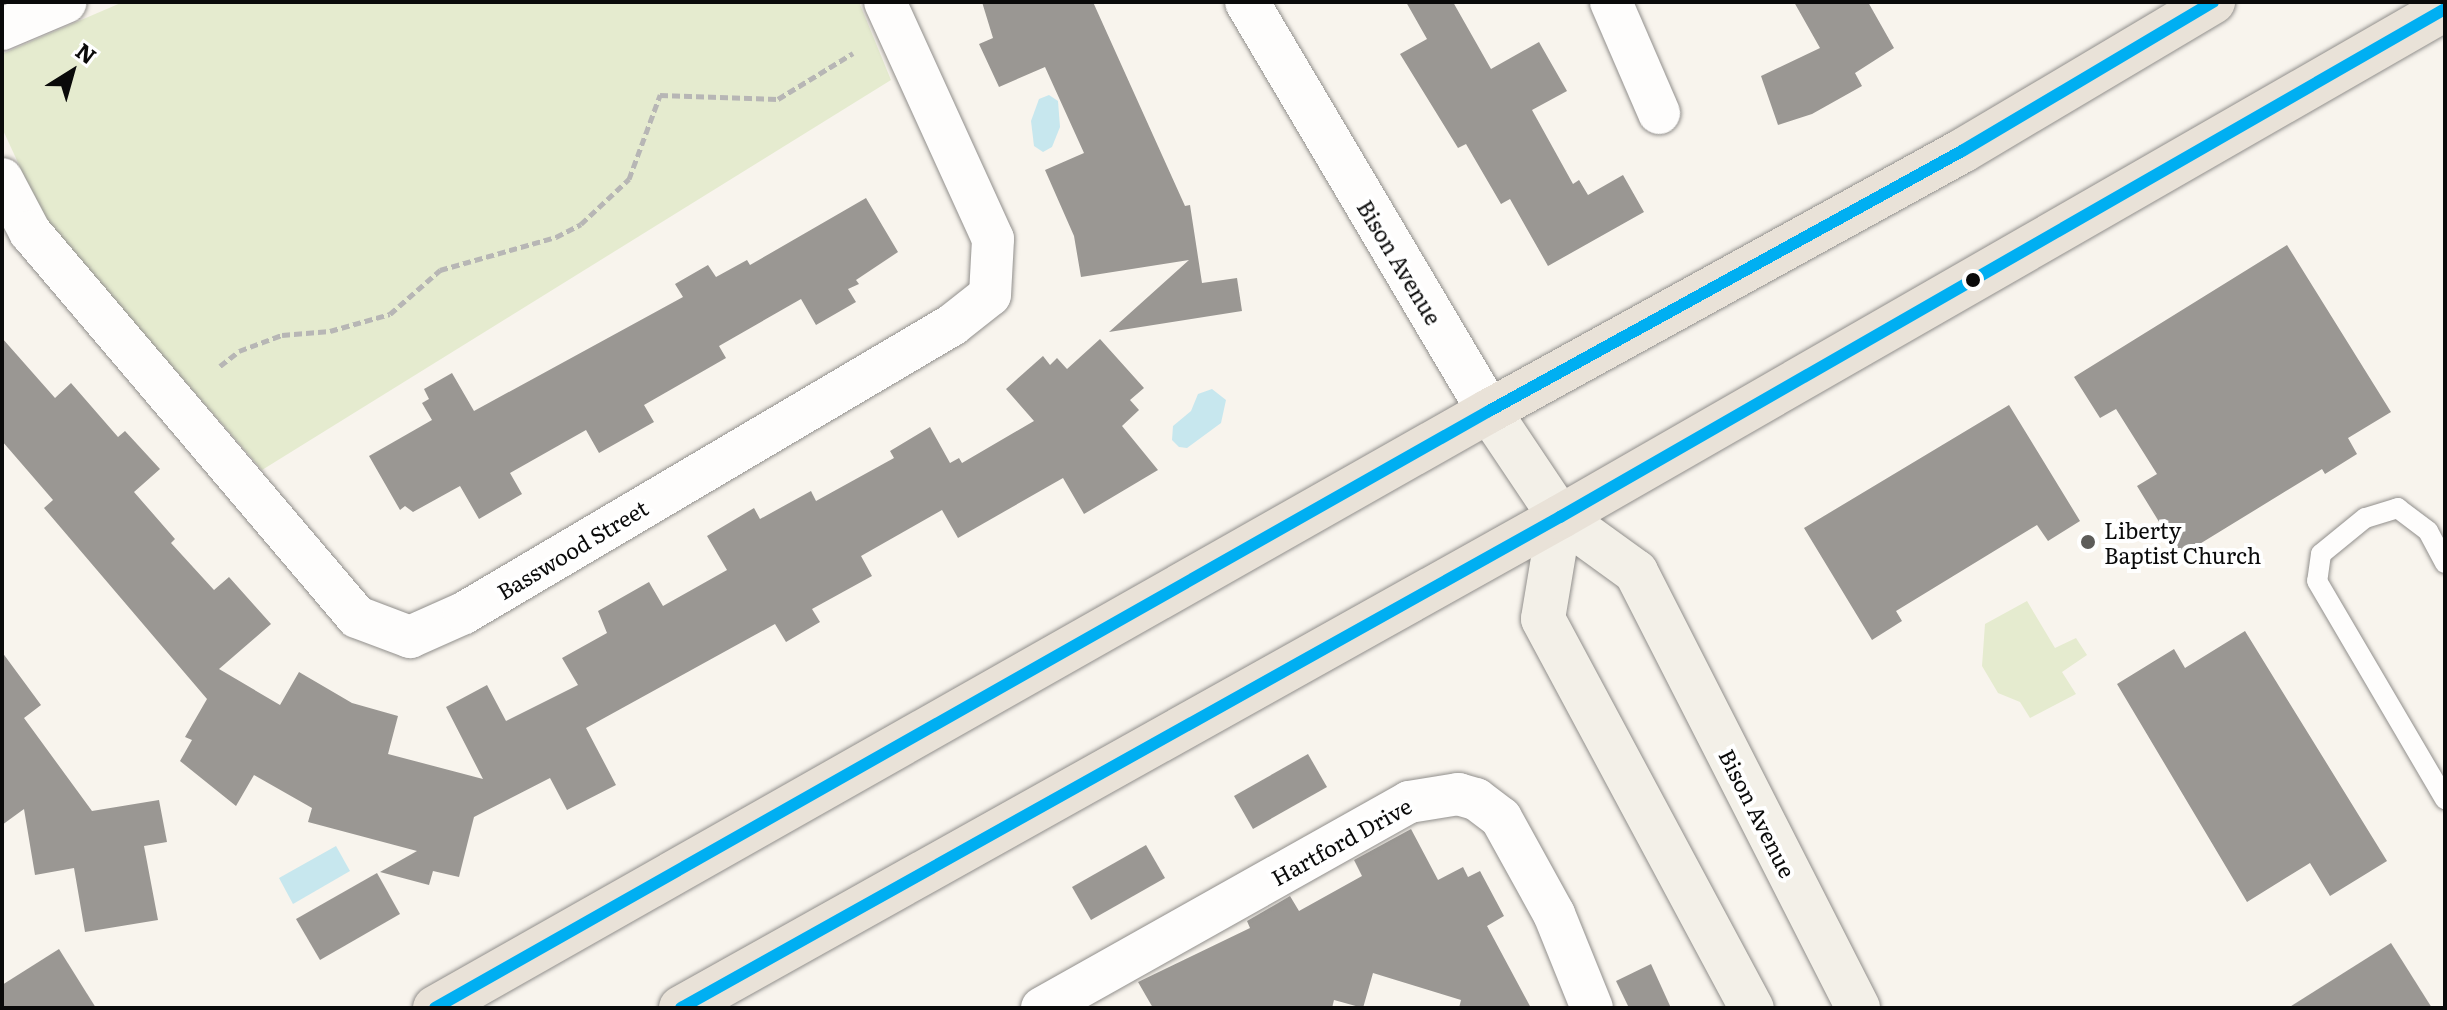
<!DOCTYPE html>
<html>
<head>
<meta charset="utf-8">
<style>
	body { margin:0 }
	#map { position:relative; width:2447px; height:1010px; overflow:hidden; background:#f8f4ed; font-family:Literata,serif }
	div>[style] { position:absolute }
	.green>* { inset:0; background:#e5ebcf }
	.water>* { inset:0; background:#c7e7ee }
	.building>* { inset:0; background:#9a9793 }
	.path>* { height:5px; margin-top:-2.5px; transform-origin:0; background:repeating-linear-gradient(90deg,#b7b6b5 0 8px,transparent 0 12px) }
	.roads { filter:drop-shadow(0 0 2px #918f8c) drop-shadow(0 0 2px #918f8c) }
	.service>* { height:20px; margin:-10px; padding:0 10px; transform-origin:10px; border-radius:10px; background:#fefdfc }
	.minor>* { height:42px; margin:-21px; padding:0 21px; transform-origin:21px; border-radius:21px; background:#fefdfc }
	.tertiary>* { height:44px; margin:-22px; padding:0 22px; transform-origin:22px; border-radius:22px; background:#fefdfc }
	.secondary>* { height:44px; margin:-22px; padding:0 22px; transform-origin:22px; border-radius:22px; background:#f3f0e8 }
	.primary>* { height:44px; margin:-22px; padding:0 22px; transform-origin:22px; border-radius:22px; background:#e9e2d8 }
	.bus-1>* { height:12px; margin:-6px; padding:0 6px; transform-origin:6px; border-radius:6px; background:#00aff2 }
	.dots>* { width:22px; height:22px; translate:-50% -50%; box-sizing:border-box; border:4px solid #fff; border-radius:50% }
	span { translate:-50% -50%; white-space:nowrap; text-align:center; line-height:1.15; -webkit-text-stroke:8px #fff; paint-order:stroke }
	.street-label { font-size:22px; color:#0a0a0a }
	.poi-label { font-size:22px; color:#0a0a0a }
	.left { translate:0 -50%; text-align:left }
	.frame { position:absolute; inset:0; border:4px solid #0a0a0a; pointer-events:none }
	.north { position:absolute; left:32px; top:32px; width:80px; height:80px; -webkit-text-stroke:6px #fff; paint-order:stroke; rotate:37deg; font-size:22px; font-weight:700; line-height:32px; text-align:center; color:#0a0a0a }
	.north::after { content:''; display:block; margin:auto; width:28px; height:36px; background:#0a0a0a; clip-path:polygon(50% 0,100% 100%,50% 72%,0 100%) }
</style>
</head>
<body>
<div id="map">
	<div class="green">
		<i style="clip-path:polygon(123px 2px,859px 2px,891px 80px,262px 470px,44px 219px,2px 128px,2px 54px)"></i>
		<i style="clip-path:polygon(2027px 601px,2055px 648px,2076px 638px,2087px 655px,2062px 672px,2076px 694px,2030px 718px,2020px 702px,1998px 693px,1982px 666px,1985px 624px)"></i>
	</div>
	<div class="water">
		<i style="clip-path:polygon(1049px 95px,1058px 101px,1060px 127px,1052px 147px,1043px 152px,1034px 146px,1031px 121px,1039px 99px)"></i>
		<i style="clip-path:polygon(1212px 389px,1226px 400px,1221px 423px,1187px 448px,1179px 447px,1172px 440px,1173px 426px,1191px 411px,1198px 394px)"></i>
		<i style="clip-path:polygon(336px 846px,350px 871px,293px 904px,279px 878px)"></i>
	</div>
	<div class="building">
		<i style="clip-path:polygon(982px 2px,1093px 2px,1185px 206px,1190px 205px,1202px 283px,1237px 278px,1242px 311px,1109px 332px,1189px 260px,1081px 277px,1074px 236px,1045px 170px,1084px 153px,1045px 67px,999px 87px,979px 44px,993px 38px)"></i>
		<i style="clip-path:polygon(1406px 2px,1453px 2px,1491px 69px,1539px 42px,1567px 91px,1532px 110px,1573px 184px,1579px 180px,1588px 195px,1623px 175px,1644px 212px,1548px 266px,1510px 199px,1501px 204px,1466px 144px,1458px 148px,1400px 54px,1427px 39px)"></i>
		<i style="clip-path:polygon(1794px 2px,1868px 2px,1894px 48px,1855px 73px,1862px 86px,1812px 114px,1778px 125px,1761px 76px,1820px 48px)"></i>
		<i style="clip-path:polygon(866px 198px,898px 252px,856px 280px,859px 284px,848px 289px,856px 302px,816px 325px,801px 299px,719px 346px,726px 358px,644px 405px,654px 422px,599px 453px,586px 430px,510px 473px,522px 494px,479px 519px,460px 486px,413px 512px,405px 506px,400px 510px,369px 456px,432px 420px,422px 403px,429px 399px,424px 389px,452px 373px,474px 411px,683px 297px,675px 284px,708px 265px,716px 277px,747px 260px,750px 265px)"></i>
		<i style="clip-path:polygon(2287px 245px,2391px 412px,2348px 438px,2357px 454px,2325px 474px,2322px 469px,2180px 556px,2137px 486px,2157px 474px,2116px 409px,2100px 418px,2074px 377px)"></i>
		<i style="clip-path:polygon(2px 338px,55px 398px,71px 383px,118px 437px,125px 431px,160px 469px,134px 492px,175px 539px,171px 543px,214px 590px,229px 577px,271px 624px,219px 669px,280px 705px,299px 672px,352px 703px,398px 716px,388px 754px,483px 779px,446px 707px,487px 685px,506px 721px,578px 685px,562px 658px,607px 633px,598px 611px,649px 582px,663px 606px,727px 570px,707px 536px,754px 508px,760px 519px,811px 491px,816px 501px,894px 458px,890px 451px,930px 427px,950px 463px,959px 458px,962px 463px,1034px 421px,1006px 389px,1043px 356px,1050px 365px,1057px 358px,1067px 369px,1100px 339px,1144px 388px,1130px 400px,1139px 410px,1122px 426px,1158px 470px,1084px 514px,1063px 478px,958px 538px,942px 510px,861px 556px,872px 576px,812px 609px,820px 622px,786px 642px,775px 624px,586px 728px,616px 785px,567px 810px,550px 778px,474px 817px,459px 877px,433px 871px,429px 885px,380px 872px,417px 851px,308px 822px,312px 808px,254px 775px,236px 806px,180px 761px,192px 740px,185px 737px,207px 699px,44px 508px,53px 500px,2px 441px)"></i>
		<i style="clip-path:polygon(2009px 405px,2080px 521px,2048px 541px,2037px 525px,1896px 611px,1902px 621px,1872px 640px,1804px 528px)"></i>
		<i style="clip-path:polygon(2245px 631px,2387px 861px,2330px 896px,2310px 863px,2247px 902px,2117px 684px,2174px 649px,2185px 668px)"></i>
		<i style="clip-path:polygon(2px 652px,41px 705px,24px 718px,92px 811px,159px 800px,167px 842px,144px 846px,158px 920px,85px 932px,74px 868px,35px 875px,24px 809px,2px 825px)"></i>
		<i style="clip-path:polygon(1308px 754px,1327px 787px,1253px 829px,1234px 796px)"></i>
		<i style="clip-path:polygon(1411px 829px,1438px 880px,1463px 867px,1468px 877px,1480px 871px,1504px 916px,1487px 926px,1531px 1008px,1459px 1008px,1461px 1000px,1373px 973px,1363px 1008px,1334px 1000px,1332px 1008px,1153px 1008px,1138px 982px,1250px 928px,1247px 921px,1290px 896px,1299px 911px,1362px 876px,1354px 860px)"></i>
		<i style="clip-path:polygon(1146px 845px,1165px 878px,1091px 920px,1072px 887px)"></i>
		<i style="clip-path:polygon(377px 873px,400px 914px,320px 960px,296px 919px)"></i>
		<i style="clip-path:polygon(2391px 943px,2432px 1008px,2288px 1008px)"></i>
		<i style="clip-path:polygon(59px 949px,96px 1008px,2px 1008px,2px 985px)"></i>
		<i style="clip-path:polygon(1651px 964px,1671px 1008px,1629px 1008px,1616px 981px)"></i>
	</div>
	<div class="path">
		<i style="left:220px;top:366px;width:24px;rotate:-38deg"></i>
		<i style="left:239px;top:351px;width:46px;rotate:-20.4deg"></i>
		<i style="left:282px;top:335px;width:48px;rotate:-4.8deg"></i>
		<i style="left:330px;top:331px;width:62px;rotate:-15.8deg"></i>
		<i style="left:390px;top:314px;width:67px;rotate:-41.3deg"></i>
		<i style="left:440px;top:270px;width:121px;rotate:-15.9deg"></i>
		<i style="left:556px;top:237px;width:28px;rotate:-27deg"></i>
		<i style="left:581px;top:224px;width:66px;rotate:-43.2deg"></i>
		<i style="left:629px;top:179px;width:90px;rotate:-69.7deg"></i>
		<i style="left:660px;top:95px;width:118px;rotate:1.9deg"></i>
		<i style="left:778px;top:99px;width:88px;rotate:-31.5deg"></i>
	</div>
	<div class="roads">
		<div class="service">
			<i style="left:2445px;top:563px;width:36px;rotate:-118deg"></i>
			<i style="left:2428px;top:531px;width:38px;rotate:-143deg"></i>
			<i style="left:2398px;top:508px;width:34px;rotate:163deg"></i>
			<i style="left:2365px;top:518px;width:57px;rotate:140.7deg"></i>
			<i style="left:2321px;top:554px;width:27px;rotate:98deg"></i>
			<i style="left:2317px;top:581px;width:253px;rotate:59.6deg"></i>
		</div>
		<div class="minor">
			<i style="left:1611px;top:2px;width:121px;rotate:66.6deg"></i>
			<i style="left:2px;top:29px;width:69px;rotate:-22.9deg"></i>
			<i style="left:2px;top:179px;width:60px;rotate:62.2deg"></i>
			<i style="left:30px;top:232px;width:505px;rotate:49.66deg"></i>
			<i style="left:357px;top:617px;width:57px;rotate:20.7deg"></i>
			<i style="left:410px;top:637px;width:59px;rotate:-24deg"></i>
			<i style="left:464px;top:613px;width:567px;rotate:-30.55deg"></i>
			<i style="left:952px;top:325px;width:48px;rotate:-38.3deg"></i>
			<i style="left:990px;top:295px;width:56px;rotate:-86.9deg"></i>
			<i style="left:993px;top:239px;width:260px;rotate:-114.5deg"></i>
			<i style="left:1042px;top:1008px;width:421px;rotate:-29.3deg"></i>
			<i style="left:1409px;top:802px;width:50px;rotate:-9.3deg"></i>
			<i style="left:1458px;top:794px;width:19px;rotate:16deg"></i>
			<i style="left:1476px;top:799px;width:31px;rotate:37deg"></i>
			<i style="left:1501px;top:818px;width:110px;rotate:61.1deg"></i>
			<i style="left:1554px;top:914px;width:101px;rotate:68deg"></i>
		</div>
		<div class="tertiary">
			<i style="left:1247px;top:2px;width:475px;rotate:59.4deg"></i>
		</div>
		<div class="secondary">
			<i style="left:1489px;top:411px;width:128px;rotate:56.2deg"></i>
			<i style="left:1560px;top:517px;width:94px;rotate:35.9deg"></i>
			<i style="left:1636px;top:572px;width:489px;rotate:63deg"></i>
			<i style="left:1560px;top:517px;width:103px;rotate:99.5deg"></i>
			<i style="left:1543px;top:619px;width:442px;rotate:61.8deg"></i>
		</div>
		<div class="primary">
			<i style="left:435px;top:1008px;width:1211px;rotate:-29.53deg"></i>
			<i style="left:1489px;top:411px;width:540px;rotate:-28.8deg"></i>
			<i style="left:1962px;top:151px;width:292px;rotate:-30.7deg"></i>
			<i style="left:681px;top:1008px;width:1007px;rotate:-29.19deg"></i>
			<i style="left:1560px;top:517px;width:1020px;rotate:-29.86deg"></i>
		</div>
	</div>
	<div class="bus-1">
		<i style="left:435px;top:1008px;width:1211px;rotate:-29.53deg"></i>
		<i style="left:1489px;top:411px;width:540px;rotate:-28.8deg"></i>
		<i style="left:1962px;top:151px;width:292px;rotate:-30.7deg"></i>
		<i style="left:681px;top:1008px;width:1007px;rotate:-29.19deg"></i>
		<i style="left:1560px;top:517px;width:1020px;rotate:-29.86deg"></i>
	</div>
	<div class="dots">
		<i style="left:1973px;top:280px;background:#0a0a0a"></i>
		<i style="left:2088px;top:542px;background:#5d5c59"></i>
	</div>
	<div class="street-label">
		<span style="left:1400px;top:262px;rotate:59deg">Bison Avenue</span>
		<span style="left:572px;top:549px;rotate:-31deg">Basswood Street</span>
		<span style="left:1758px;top:813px;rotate:63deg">Bison Avenue</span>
		<span style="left:1341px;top:841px;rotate:-29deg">Hartford Drive</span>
	</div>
	<div class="poi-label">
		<span class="left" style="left:2104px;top:542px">Liberty<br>Baptist Church</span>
	</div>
	<div class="frame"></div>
	<div class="north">N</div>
</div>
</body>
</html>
